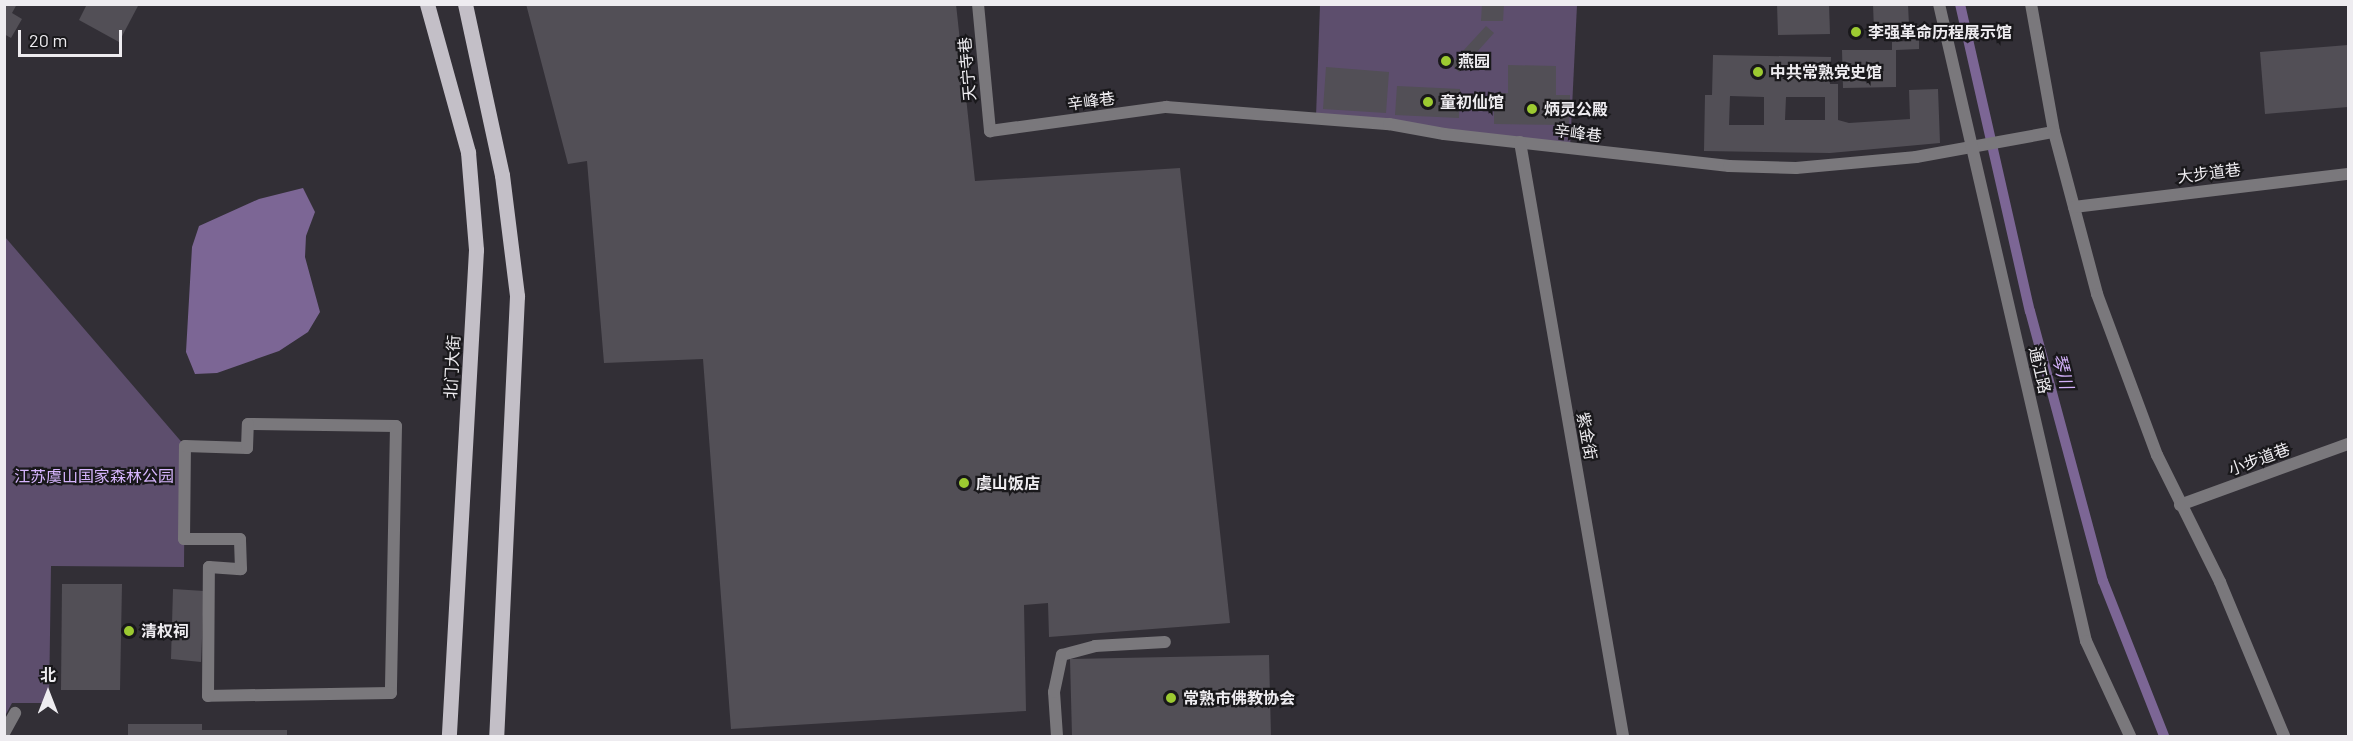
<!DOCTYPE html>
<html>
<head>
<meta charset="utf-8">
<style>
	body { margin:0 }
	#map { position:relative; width:2353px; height:741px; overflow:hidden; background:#322f36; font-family:Barlow,"Noto Sans SC",sans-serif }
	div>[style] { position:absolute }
	.green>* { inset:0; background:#5d4e6d }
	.water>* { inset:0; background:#7c6695 }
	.stream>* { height:10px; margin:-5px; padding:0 5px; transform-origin:5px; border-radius:5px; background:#7c6695 }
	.building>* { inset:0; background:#524f56 }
	.lane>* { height:12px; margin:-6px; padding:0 6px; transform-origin:6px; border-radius:6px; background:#7a787c }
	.street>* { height:12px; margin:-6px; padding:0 6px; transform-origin:6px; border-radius:6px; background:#7a787c }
	.primary>* { height:15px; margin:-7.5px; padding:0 7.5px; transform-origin:7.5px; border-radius:7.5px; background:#c3bfc7 }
	.dots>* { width:16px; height:16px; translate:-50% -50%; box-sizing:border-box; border:3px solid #19181b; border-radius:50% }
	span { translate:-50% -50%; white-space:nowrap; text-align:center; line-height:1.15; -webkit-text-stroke:4.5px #19181b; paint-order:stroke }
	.poi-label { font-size:16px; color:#eeecf0; font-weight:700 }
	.left { translate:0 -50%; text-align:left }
	.street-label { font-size:16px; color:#eeecf0 }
	.park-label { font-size:16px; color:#d6b5fd }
	.water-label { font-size:18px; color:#d1aff7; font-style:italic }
	.frame { position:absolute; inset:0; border:6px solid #eeecf0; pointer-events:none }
	.north { position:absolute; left:18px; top:663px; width:60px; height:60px; -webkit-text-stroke:4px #19181b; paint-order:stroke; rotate:0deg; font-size:16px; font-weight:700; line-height:24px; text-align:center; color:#eeecf0 }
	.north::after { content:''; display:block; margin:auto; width:21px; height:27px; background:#eeecf0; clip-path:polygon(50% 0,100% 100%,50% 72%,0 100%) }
	.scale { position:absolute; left:18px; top:30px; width:104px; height:27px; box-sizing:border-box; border:3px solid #eeecf0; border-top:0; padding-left:8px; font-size:18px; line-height:21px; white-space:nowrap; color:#eeecf0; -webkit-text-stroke:4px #19181b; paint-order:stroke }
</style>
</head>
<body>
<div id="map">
	<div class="green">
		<i style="clip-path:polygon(1320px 5px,1577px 5px,1570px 149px,1316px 117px)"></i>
		<i style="clip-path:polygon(5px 237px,185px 446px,184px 567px,51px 566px,49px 703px,12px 703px,5px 716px)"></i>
	</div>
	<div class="water">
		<i style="clip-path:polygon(303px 188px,315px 212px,306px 236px,305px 257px,320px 312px,308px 332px,279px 351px,217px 373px,195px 374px,186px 352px,192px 247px,199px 226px,259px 199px)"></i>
	</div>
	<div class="stream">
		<i style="left:1960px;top:4px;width:315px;rotate:77.2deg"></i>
		<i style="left:2030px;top:311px;width:280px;rotate:74.9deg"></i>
		<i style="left:2103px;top:581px;width:167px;rotate:68.5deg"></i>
	</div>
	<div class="building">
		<i style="clip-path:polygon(4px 4px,17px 4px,12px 13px,22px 19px,11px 38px,4px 34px)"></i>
		<i style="clip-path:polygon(87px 4px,139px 4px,119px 42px,79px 20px)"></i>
		<i style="clip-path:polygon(526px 4px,956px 4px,975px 181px,1180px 168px,1230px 623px,1049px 637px,1048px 603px,1024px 605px,1026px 711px,731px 729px,703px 359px,604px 363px,587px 161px,568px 164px)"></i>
		<i style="clip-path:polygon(1482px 4px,1504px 4px,1503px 21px,1481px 21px)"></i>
		<i style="clip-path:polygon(1777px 4px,1829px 4px,1830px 34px,1778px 35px)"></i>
		<i style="clip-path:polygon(1873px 4px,1908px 4px,1909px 25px,1919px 25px,1919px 49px,1896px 50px,1896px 87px,1843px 88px,1842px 50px,1892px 50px,1892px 42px,1907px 41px,1907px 29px,1874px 31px)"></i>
		<i style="clip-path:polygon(1486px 26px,1494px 33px,1459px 72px,1451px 64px)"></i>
		<i style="clip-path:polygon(2348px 45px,2348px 107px,2265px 114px,2260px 52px)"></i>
		<i style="clip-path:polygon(evenodd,1713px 55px,1831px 57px,1830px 84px,1838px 84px,1838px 120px,1849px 123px,1910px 119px,1909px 90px,1938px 89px,1940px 143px,1830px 153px,1704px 151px,1705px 95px,1712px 95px,1713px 55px,1730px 96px,1764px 97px,1764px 125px,1729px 125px,1730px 96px,1713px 55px,1786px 97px,1825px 97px,1825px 120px,1785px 120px,1786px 97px)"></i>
		<i style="clip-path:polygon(1508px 65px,1556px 66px,1556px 95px,1570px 95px,1569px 125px,1494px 124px,1494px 93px,1508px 93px)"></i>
		<i style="clip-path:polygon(1326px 67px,1389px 72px,1386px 113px,1323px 109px)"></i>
		<i style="clip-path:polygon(1397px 86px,1460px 89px,1459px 118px,1395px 115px)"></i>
		<i style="clip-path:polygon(62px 584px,122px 584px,120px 690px,61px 690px)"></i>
		<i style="clip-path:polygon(173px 589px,204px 591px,201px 662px,171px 659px)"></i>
		<i style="clip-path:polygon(1269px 655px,1271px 736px,1072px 736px,1070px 659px)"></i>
		<i style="clip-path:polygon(128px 724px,202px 724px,202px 730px,287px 730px,287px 736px,128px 736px)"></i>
	</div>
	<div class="lane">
		<i style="left:978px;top:4px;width:128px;rotate:84.6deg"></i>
		<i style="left:990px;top:131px;width:178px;rotate:-7.8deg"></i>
		<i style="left:1166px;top:107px;width:224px;rotate:4.4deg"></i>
		<i style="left:1389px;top:124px;width:56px;rotate:10.3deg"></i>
		<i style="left:1444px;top:134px;width:287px;rotate:6.4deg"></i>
		<i style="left:1729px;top:166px;width:67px;rotate:1.7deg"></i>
		<i style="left:1796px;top:168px;width:121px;rotate:-5.2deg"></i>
		<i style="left:1916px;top:157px;width:140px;rotate:-10.3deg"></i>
		<i style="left:1939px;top:4px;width:654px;rotate:77.01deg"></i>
		<i style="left:2086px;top:641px;width:105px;rotate:65.1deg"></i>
		<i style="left:2031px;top:4px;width:130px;rotate:79.8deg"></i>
		<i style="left:2054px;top:132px;width:168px;rotate:75.1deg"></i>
		<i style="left:2097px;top:294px;width:172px;rotate:69.6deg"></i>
		<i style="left:2157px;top:455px;width:142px;rotate:63.6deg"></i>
		<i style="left:2220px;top:582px;width:167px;rotate:67.4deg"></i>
		<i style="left:1520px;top:142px;width:603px;rotate:80.16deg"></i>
		<i style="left:2074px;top:207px;width:276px;rotate:-6.9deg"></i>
		<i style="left:2180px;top:505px;width:179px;rotate:-20deg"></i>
		<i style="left:4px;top:733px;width:23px;rotate:-61deg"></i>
		<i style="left:1057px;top:736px;width:44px;rotate:-93.9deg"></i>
		<i style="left:1054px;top:692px;width:38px;rotate:-78deg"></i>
		<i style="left:1062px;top:655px;width:34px;rotate:-15deg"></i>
		<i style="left:1095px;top:646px;width:70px;rotate:-3.3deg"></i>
	</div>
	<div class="street">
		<i style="left:248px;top:424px;width:148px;rotate:0.8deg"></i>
		<i style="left:396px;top:426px;width:267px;rotate:91.1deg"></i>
		<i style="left:391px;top:693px;width:183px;rotate:179.1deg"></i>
		<i style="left:208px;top:696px;width:129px;rotate:-89.6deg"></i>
		<i style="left:209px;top:567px;width:32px;rotate:4deg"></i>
		<i style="left:241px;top:569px;width:30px;rotate:-92deg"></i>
		<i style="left:240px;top:539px;width:56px;rotate:180deg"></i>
		<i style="left:184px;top:539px;width:93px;rotate:-89.4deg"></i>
		<i style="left:185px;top:446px;width:62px;rotate:1.8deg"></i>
		<i style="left:247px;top:448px;width:24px;rotate:-88deg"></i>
	</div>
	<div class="primary">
		<i style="left:427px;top:4px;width:154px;rotate:74.5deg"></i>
		<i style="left:468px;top:152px;width:98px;rotate:85.3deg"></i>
		<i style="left:476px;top:250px;width:487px;rotate:93.2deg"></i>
		<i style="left:465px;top:4px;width:175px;rotate:77.8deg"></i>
		<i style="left:502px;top:175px;width:122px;rotate:82.9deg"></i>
		<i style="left:517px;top:296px;width:441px;rotate:92.7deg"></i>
	</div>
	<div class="dots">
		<i style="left:1856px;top:32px;background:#9cca31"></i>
		<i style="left:1446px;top:61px;background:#9cca31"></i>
		<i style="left:1758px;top:72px;background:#9cca31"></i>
		<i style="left:1428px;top:102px;background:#9cca31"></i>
		<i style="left:1532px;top:109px;background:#9cca31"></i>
		<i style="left:964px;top:483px;background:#9cca31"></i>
		<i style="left:129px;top:631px;background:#9cca31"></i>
		<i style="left:1171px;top:698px;background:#9cca31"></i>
	</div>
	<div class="poi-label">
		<span class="left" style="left:1868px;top:32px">李强革命历程展示馆</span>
		<span class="left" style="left:1458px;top:61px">燕园</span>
		<span class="left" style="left:1770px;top:72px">中共常熟党史馆</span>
		<span class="left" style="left:1440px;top:102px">童初仙馆</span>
		<span class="left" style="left:1544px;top:109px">炳灵公殿</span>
		<span class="left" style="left:976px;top:483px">虞山饭店</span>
		<span class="left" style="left:141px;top:631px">清权祠</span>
		<span class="left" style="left:1183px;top:698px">常熟市佛教协会</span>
	</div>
	<div class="street-label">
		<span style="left:967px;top:69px;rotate:-95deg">天宁寺巷</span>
		<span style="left:1091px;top:101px;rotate:-8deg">辛峰巷</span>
		<span style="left:1578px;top:133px;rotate:7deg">辛峰巷</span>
		<span style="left:2209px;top:173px;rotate:-7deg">大步道巷</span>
		<span style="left:452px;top:367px;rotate:-87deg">北门大街</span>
		<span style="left:2040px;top:370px;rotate:77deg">通江路</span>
		<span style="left:1587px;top:436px;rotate:80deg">紫金街</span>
		<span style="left:2259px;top:459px;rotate:-20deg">小步道巷</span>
	</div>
	<div class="park-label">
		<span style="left:94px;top:476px">江苏虞山国家森林公园</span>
	</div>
	<div class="water-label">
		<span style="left:2063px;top:371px;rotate:75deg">琴川</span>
	</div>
	<div class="frame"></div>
	<div class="north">北</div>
	<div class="scale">20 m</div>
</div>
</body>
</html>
